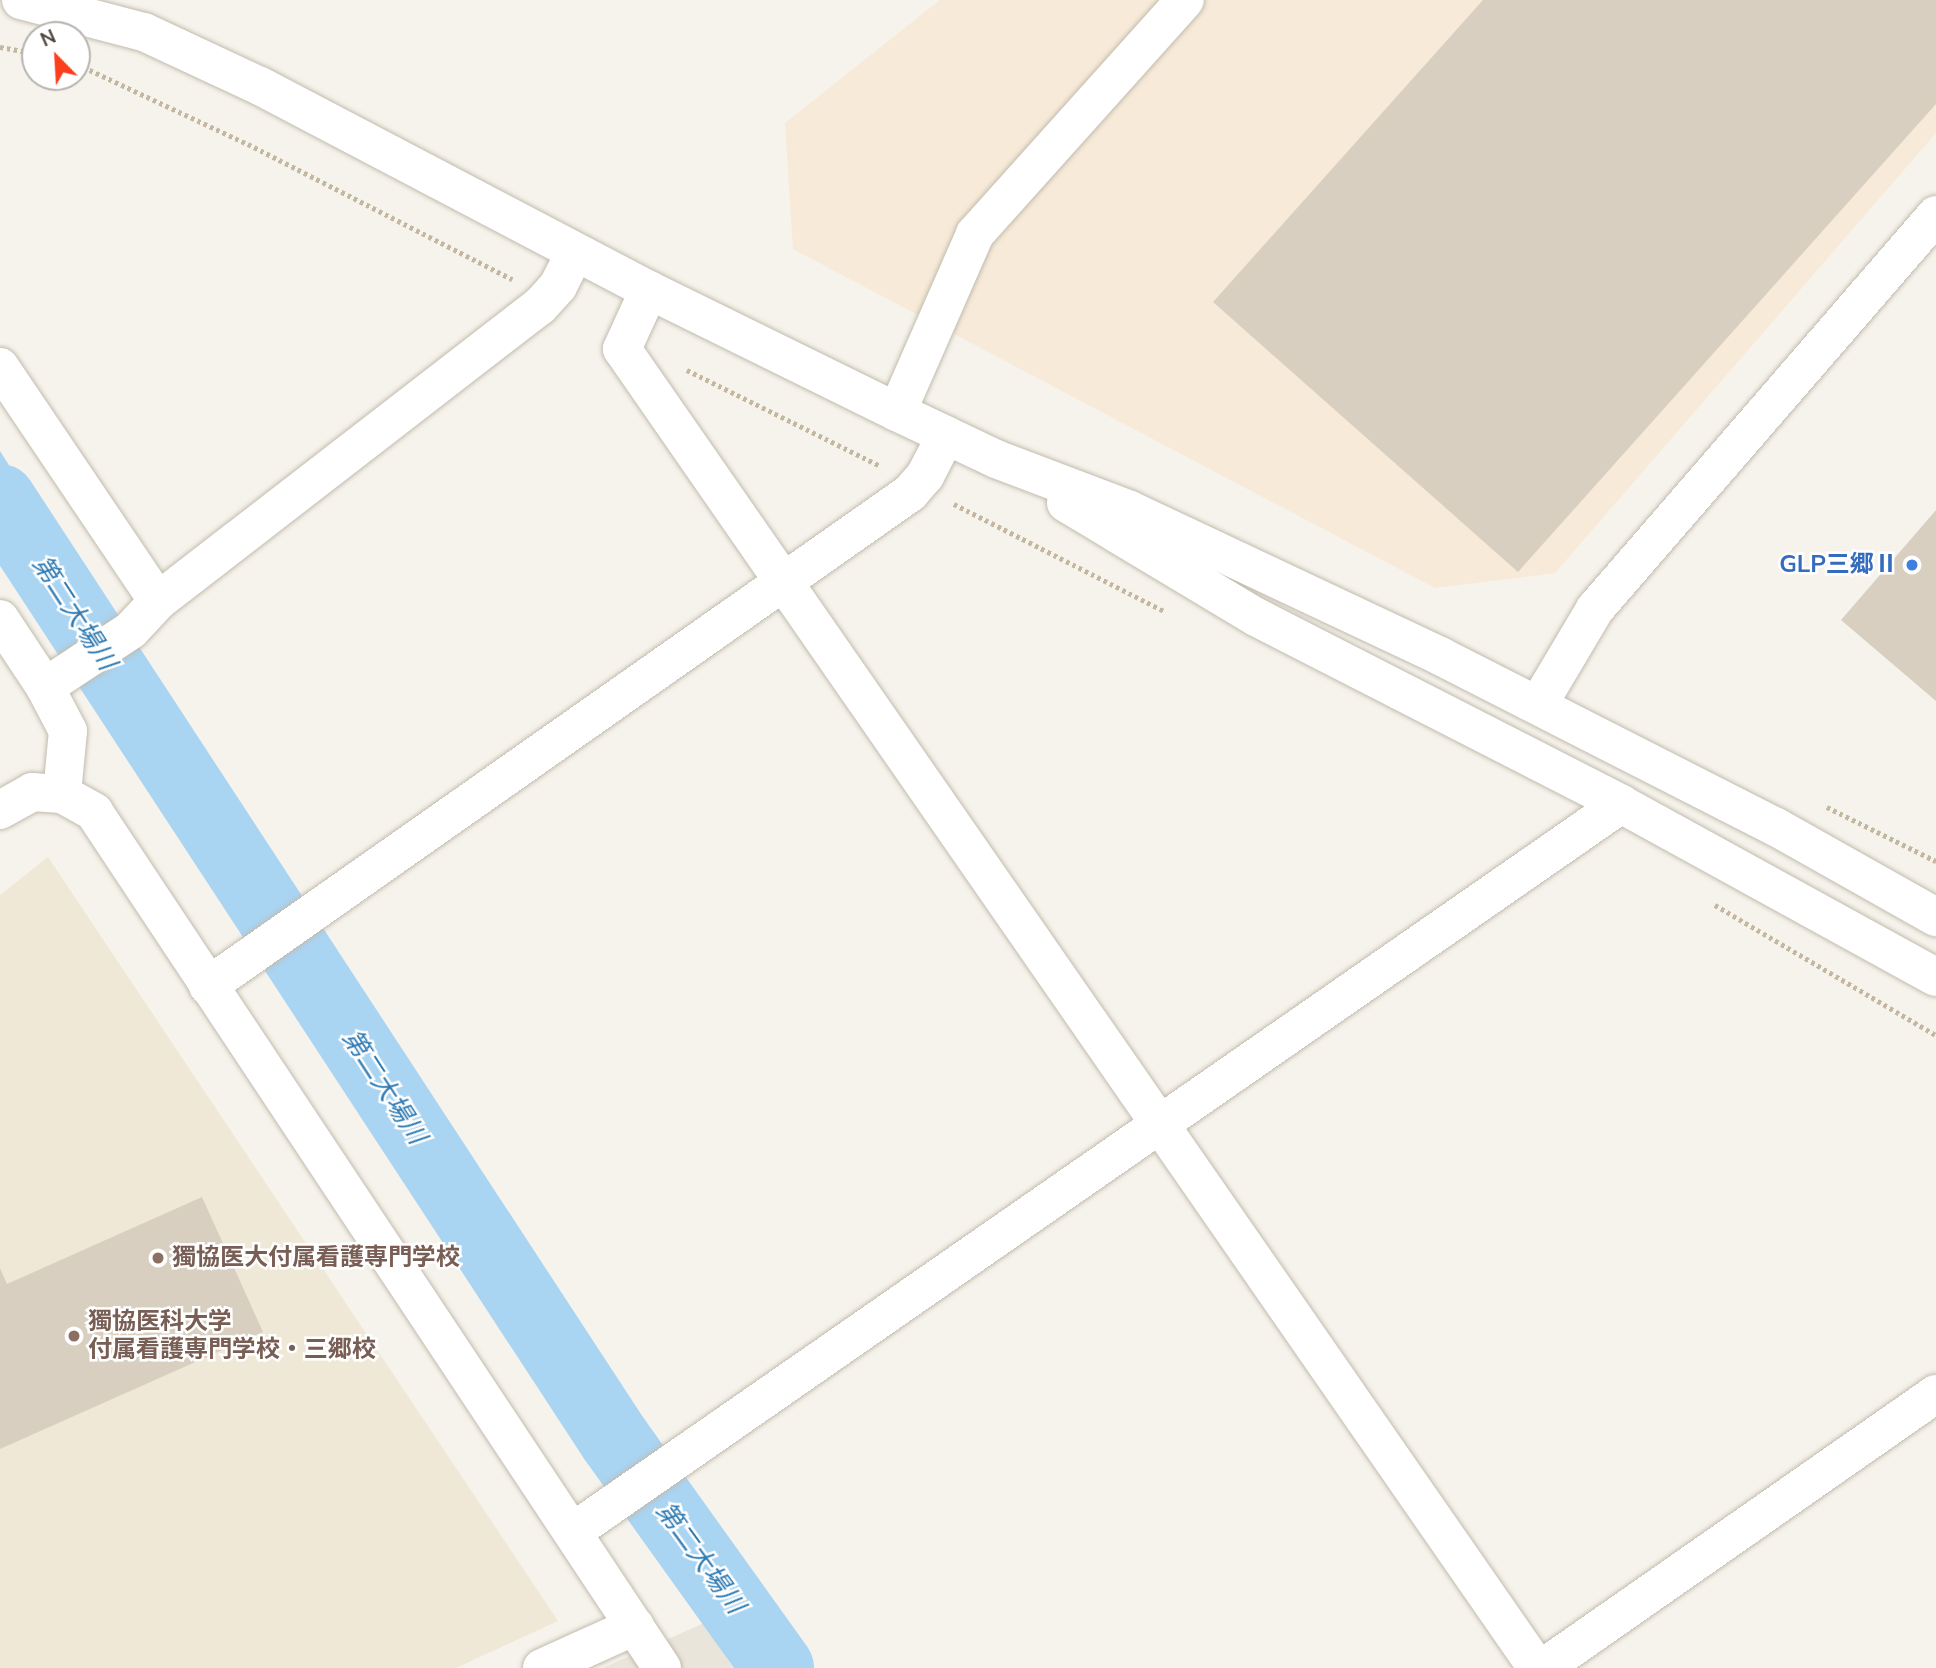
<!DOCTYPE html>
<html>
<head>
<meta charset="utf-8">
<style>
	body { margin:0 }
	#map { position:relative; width:1936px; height:1668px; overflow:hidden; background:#f6f3ec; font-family:"Nunito Sans","Noto Sans JP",sans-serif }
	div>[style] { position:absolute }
	.residential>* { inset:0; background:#eae5da }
	.commercial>* { inset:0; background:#f7ead8 }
	.education>* { inset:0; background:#efe8d6 }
	.water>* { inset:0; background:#a9d4f2 }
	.river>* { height:72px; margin:-36px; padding:0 36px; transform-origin:36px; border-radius:36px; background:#a9d4f2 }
	.building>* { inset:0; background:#d8cfc1 }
	.path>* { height:4.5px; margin-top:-2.25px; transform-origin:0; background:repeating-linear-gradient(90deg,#c4b79f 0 3.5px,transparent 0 7px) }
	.roads { filter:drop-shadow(0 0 2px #c2bbae) drop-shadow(0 0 2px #c2bbae) }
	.minor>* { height:38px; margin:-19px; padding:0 19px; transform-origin:19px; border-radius:19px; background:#fff }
	.dots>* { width:19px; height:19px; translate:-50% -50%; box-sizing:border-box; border:4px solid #fff; border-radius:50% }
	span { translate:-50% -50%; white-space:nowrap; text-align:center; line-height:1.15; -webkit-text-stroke:5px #fff; paint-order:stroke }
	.shop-label { font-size:24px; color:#366cbe; font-weight:700 }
	.right { translate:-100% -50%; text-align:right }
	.education-label { font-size:24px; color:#785e54; font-weight:700 }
	.left { translate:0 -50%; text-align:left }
	.water-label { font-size:26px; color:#2e7ab2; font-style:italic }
	.north { position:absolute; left:21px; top:21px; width:70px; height:70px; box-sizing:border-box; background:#fff; border:2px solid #b7b4b0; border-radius:50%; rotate:336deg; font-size:19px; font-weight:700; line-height:28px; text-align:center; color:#4b4439 }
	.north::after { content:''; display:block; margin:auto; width:24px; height:32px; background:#fc3f1d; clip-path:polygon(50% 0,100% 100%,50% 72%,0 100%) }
</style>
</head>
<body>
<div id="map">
	<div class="residential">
		<i style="clip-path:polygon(704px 1623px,733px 1668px,603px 1668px)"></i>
	</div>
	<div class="commercial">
		<i style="clip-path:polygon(940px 0,1936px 0,1936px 133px,1555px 573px,1435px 588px,793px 249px,785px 123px)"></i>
	</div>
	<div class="education">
		<i style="clip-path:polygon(48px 857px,558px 1621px,456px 1668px,0 1668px,0 895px)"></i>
	</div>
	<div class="water">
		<i style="clip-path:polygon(0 451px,22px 486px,0 501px)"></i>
	</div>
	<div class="river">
		<i style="left:0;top:500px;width:1123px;rotate:56.81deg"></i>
		<i style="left:615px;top:1440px;width:280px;rotate:54.4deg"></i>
	</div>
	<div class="building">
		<i style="clip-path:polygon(1483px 0,1936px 0,1936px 104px,1518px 572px,1213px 302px)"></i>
		<i style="clip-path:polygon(1936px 510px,1936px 701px,1841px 620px)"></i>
		<i style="clip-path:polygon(202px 1197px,263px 1332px,0 1449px,0 1268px,7px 1284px)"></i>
	</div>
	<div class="path">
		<i style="left:0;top:47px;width:36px;rotate:10deg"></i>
		<i style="left:77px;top:64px;width:189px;rotate:25.1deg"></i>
		<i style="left:248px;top:144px;width:297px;rotate:27.1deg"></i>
		<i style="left:687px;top:370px;width:216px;rotate:26.4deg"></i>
		<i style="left:954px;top:504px;width:236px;rotate:27deg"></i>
		<i style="left:1827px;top:807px;width:122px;rotate:26.4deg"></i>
		<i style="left:1715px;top:905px;width:256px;rotate:30.5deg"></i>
	</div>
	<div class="roads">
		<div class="minor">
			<i style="left:21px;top:0;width:127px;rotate:14.6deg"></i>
			<i style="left:144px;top:32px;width:128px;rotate:25deg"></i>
			<i style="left:260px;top:86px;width:439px;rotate:27.7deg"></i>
			<i style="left:649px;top:290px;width:276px;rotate:26.2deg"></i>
			<i style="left:897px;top:412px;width:110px;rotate:25.4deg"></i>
			<i style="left:996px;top:459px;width:143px;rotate:20.8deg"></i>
			<i style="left:1130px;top:510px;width:343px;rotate:25.2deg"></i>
			<i style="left:1440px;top:656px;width:377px;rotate:27deg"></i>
			<i style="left:1776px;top:827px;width:184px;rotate:29.4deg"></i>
			<i style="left:649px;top:290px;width:65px;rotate:114.6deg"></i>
			<i style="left:622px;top:349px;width:1605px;rotate:55.25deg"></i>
			<i style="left:0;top:367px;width:282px;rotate:56deg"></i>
			<i style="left:158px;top:601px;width:483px;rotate:-37.7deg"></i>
			<i style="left:540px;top:306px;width:27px;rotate:-48deg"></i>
			<i style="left:558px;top:286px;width:38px;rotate:-63deg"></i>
			<i style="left:897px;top:412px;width:194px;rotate:-66.3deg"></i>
			<i style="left:975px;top:234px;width:314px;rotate:-48.1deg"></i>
			<i style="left:1066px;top:503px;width:222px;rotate:31deg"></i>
			<i style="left:1256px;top:617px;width:410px;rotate:27.1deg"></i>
			<i style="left:1621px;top:804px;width:359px;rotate:28.8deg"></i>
			<i style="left:0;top:619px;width:82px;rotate:56.5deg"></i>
			<i style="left:1538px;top:705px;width:112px;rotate:-59.3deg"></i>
			<i style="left:1595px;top:609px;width:521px;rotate:-49.12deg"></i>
			<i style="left:62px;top:794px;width:63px;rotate:-84.6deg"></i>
			<i style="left:68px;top:731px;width:50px;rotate:-117.6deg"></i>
			<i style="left:45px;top:687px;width:103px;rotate:-33.5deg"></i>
			<i style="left:131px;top:630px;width:40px;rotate:-47deg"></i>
			<i style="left:0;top:810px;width:37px;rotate:-29deg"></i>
			<i style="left:32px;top:792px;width:30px;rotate:4deg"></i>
			<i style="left:62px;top:794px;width:37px;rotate:29deg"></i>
			<i style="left:94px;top:812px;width:1027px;rotate:56.43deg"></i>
			<i style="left:208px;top:986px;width:858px;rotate:-35.08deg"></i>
			<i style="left:910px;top:493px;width:23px;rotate:-49deg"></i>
			<i style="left:925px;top:476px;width:46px;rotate:-62.9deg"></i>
			<i style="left:574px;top:1531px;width:1275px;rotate:-34.77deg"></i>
			<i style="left:542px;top:1668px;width:102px;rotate:-24.3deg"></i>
			<i style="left:1543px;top:1668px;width:479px;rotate:-34.9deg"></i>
		</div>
	</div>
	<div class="dots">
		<i style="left:1912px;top:565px;background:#3f7fe0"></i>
		<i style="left:158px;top:1258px;background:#8d6e63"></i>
		<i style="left:74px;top:1336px;background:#8d6e63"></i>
	</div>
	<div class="shop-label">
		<span class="right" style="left:1898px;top:565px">GLP三郷Ⅱ</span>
	</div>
	<div class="education-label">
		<span class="left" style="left:172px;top:1258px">獨協医大付属看護専門学校</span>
		<span class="left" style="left:88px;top:1336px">獨協医科大学<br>付属看護専門学校・三郷校</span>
	</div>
	<div class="water-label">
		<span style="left:74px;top:613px;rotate:57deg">第二大場川</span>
		<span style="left:384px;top:1087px;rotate:57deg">第二大場川</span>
		<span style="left:700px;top:1558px;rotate:54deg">第二大場川</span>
	</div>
	<div class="north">N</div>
</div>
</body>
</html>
